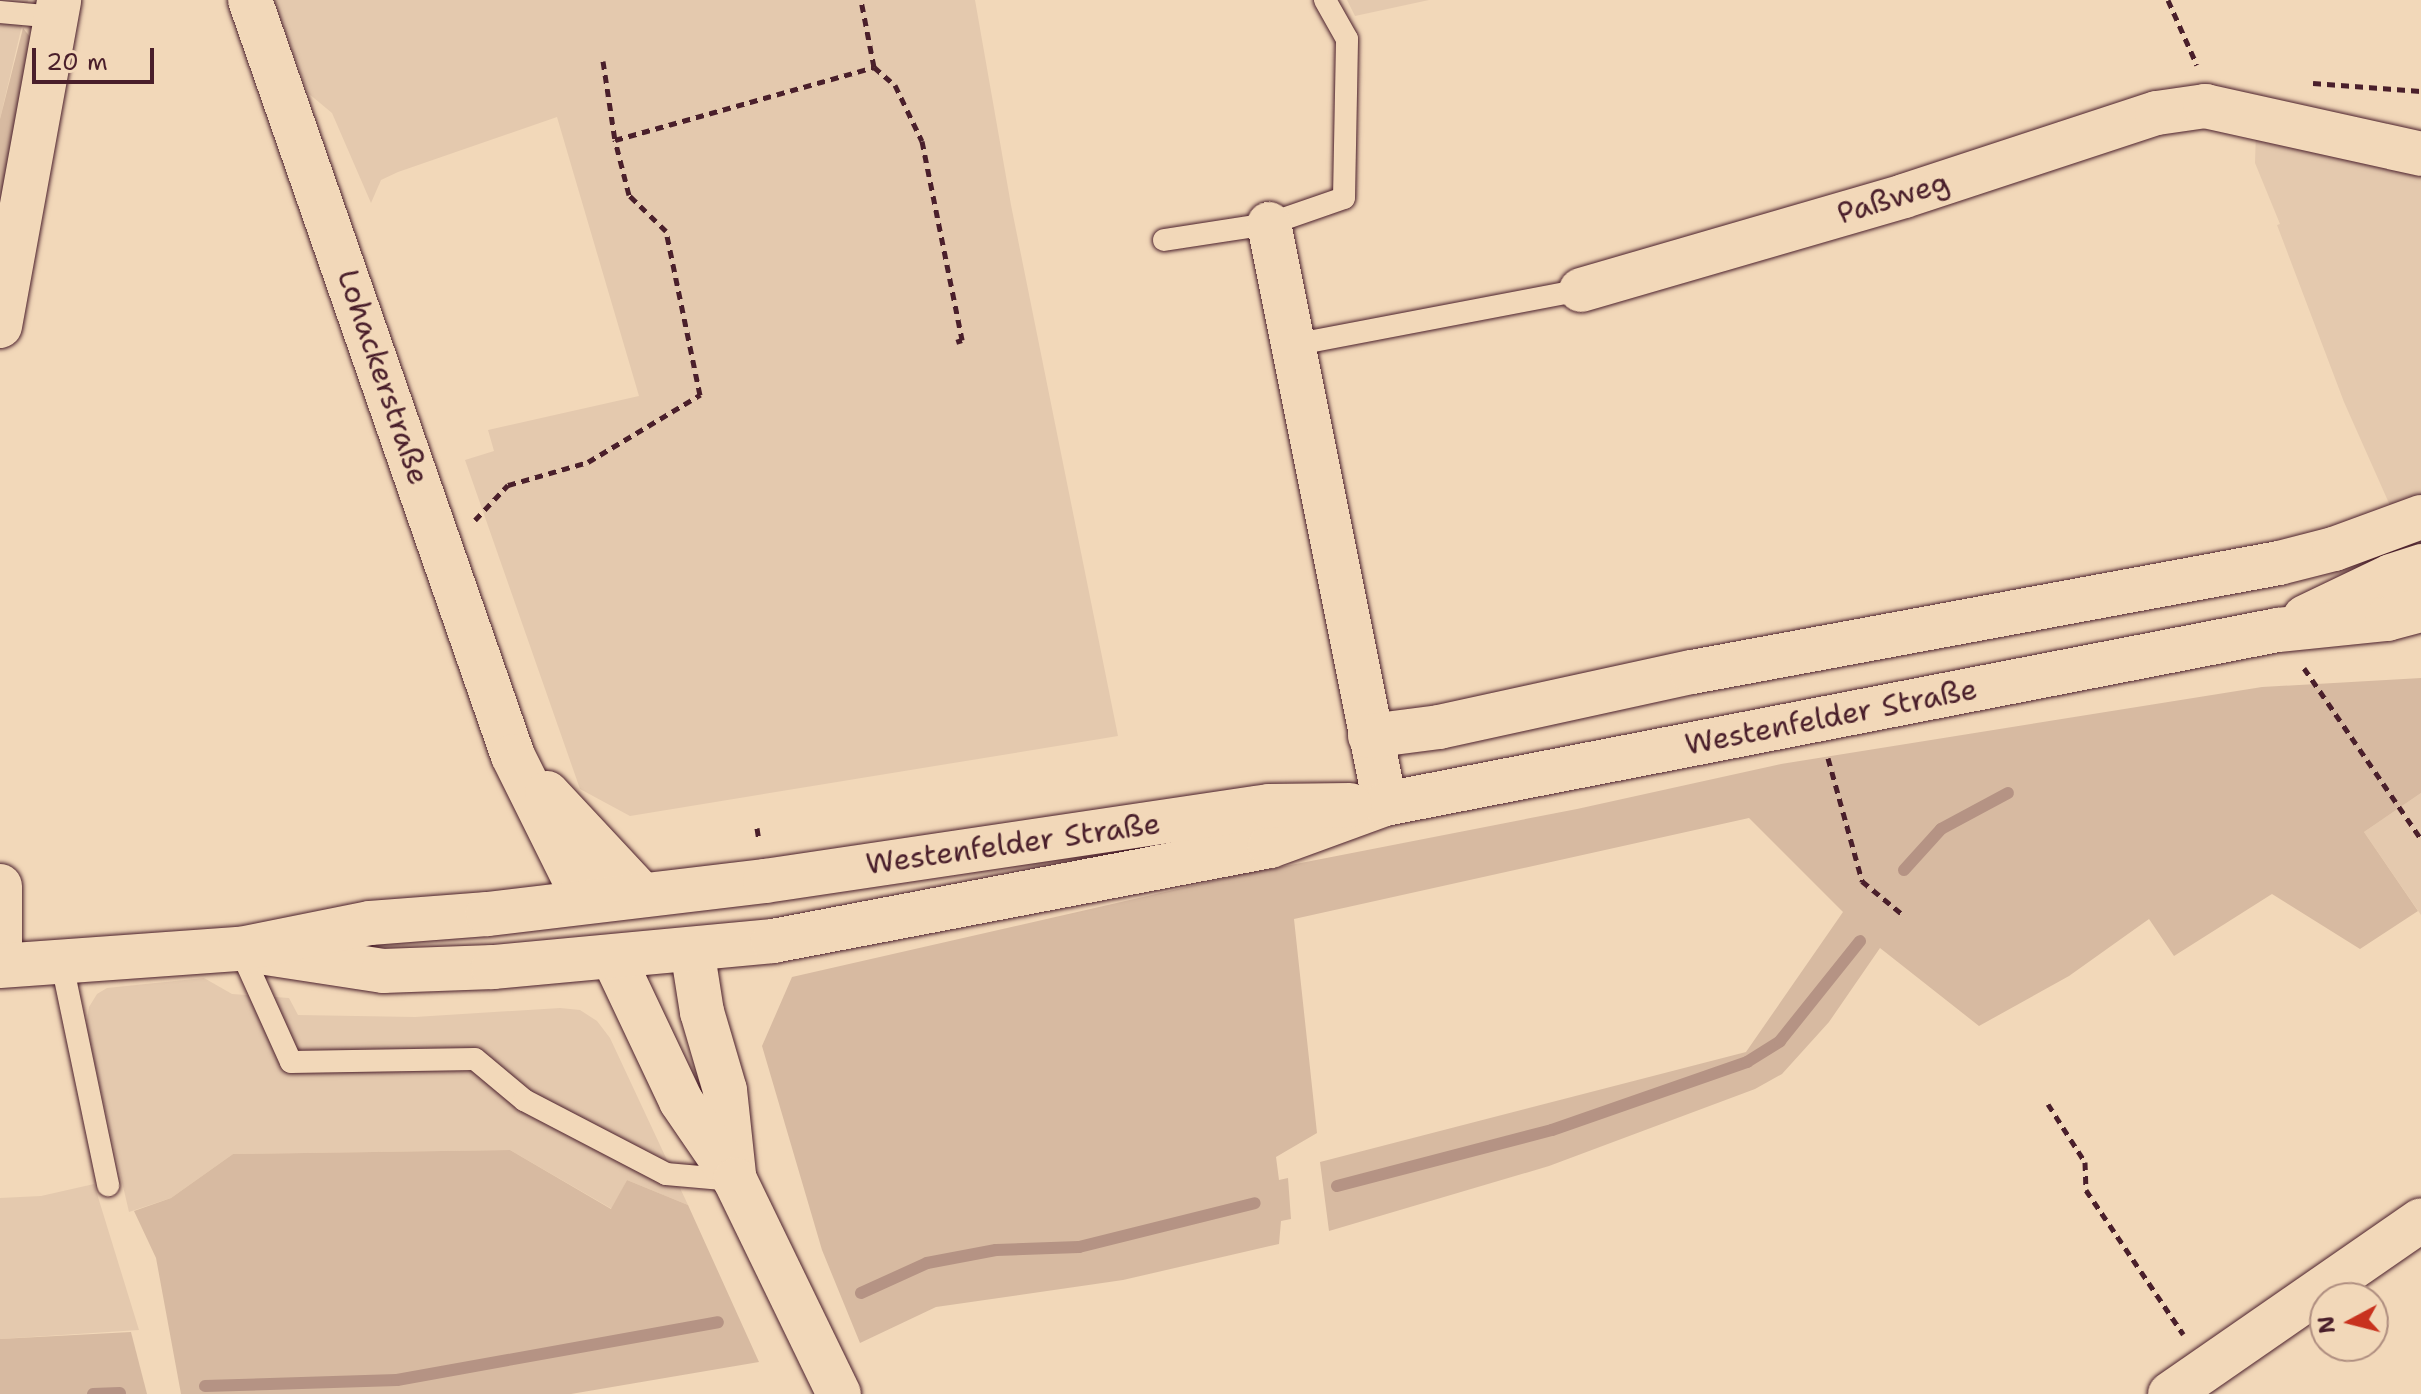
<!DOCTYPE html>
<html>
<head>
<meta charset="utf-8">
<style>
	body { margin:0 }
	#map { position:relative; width:2421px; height:1394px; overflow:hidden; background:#f2d8b9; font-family:"Shantell Sans",sans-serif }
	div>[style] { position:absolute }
	.built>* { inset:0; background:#e4c9ae }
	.green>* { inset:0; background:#d7baa1 }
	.stream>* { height:12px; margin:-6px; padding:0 6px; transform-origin:6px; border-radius:6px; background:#b59384 }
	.path>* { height:5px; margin-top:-2.5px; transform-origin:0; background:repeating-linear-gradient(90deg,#4a1f2b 0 8px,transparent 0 14px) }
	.roads { filter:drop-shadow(0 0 2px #4a1f2b) drop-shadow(0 0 2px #4a1f2b) }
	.service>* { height:22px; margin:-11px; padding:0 11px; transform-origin:11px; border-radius:11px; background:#f2d8b9 }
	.minor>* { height:44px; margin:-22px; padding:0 22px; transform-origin:22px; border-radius:22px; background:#f2d8b9 }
	.tertiary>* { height:44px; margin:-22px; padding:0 22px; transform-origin:22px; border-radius:22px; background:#f2d8b9 }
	span { translate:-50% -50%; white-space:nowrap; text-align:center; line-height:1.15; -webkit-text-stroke:6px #f2d8b9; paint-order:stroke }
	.street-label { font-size:30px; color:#4a1f2b }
	.north { position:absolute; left:2309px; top:1282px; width:80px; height:80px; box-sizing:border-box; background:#f2d8b9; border:2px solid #af8e80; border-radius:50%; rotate:263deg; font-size:22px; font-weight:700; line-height:32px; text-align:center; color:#4a1f2b }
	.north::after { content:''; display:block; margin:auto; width:28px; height:36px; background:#c8321e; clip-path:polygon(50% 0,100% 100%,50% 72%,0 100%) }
	.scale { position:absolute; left:32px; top:48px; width:122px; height:36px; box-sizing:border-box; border:4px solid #4a1f2b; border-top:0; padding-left:10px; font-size:24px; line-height:28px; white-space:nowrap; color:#4a1f2b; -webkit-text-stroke:6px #f2d8b9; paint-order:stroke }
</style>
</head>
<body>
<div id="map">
	<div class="built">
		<i style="clip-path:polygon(0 0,28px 0,0 119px)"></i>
		<i style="clip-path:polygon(274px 0,975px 0,1011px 205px,1118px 736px,630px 816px,580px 789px,465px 460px,494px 451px,488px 430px,639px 396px,557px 117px,398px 172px,381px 180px,371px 203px,332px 113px,308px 93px)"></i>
		<i style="clip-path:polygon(1347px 0,1429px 0,1355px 16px)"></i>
		<i style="clip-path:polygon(2256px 131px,2421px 170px,2421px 497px,2392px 510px,2344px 402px,2277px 225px,2280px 224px,2255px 163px)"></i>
		<i style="clip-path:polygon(2421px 793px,2421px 915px,2364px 832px)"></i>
		<i style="clip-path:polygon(204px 978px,232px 994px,289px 998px,298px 1015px,415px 1017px,560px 1008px,580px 1010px,597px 1021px,610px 1038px,688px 1205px,627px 1180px,612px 1209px,510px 1150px,233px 1154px,171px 1198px,129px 1212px,86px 1026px,89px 1007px,97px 994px,107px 988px)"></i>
		<i style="clip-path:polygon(94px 1184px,139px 1330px,0 1339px,0 1198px,41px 1196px)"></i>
	</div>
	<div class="green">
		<i style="clip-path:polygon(23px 28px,34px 42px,0 243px,0 119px)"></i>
		<i style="clip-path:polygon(2421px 678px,2421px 793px,2364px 832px,2418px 911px,2360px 949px,2272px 894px,2174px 956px,2149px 919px,2069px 976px,1979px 1026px,1880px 948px,1829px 1022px,1782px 1074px,1755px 1089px,1549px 1166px,1329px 1231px,1320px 1162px,1746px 1052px,1843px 912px,1749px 818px,1294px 919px,1317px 1133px,1276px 1157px,1279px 1180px,1288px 1178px,1291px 1219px,1281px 1221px,1279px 1244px,1123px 1280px,936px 1307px,860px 1343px,822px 1250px,762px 1046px,792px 977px,1239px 875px,1577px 809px,1781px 764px,2262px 687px)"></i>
		<i style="clip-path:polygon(510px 1150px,611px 1209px,627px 1180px,688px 1205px,759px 1362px,571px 1394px,181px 1394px,156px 1258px,134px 1211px,171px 1198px,233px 1154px)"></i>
		<i style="clip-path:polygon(131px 1332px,147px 1394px,0 1394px,0 1339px)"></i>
	</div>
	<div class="stream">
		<i style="left:1904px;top:870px;width:55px;rotate:-47.9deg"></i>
		<i style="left:1941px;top:829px;width:76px;rotate:-28.2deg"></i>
		<i style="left:1337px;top:1186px;width:222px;rotate:-14.6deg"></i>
		<i style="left:1552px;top:1130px;width:207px;rotate:-19.2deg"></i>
		<i style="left:1747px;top:1062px;width:39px;rotate:-32deg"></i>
		<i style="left:1780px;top:1041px;width:128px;rotate:-51.3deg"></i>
		<i style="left:861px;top:1293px;width:72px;rotate:-24.4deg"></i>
		<i style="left:927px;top:1263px;width:70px;rotate:-10.7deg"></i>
		<i style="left:996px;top:1250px;width:83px;rotate:-2.1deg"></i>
		<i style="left:1079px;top:1247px;width:181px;rotate:-14deg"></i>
		<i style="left:205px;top:1386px;width:192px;rotate:-1.8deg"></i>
		<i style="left:397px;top:1380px;width:326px;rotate:-10.2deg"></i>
		<i style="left:93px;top:1394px;width:27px;rotate:-2deg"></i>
	</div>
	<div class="path">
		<i style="left:2168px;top:0;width:71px;rotate:66deg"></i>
		<i style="left:603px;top:61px;width:80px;rotate:81.4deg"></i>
		<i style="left:874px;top:67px;width:28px;rotate:41deg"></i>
		<i style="left:895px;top:85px;width:62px;rotate:64.3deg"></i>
		<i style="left:922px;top:141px;width:203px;rotate:78.6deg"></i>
		<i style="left:962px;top:340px;width:6px;rotate:162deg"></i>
		<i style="left:2313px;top:83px;width:108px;rotate:4.2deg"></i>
		<i style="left:475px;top:520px;width:48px;rotate:-46.7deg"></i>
		<i style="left:508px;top:485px;width:83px;rotate:-16deg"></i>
		<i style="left:588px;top:462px;width:131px;rotate:-30.9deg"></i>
		<i style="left:700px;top:395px;width:167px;rotate:-101.7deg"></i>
		<i style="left:666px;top:231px;width:52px;rotate:-135.8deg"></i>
		<i style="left:629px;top:195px;width:57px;rotate:-104.3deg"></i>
		<i style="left:615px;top:140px;width:269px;rotate:-15.7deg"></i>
		<i style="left:874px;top:67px;width:68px;rotate:-101deg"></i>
		<i style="left:2304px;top:668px;width:207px;rotate:55.6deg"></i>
		<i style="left:1828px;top:758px;width:128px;rotate:74.5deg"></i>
		<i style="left:1862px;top:881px;width:52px;rotate:39.5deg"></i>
		<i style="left:757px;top:828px;width:13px;rotate:81deg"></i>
		<i style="left:2048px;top:1104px;width:69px;rotate:57.5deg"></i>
		<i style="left:2085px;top:1162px;width:28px;rotate:88deg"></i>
		<i style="left:2086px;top:1190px;width:174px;rotate:56deg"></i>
	</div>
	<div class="roads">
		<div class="service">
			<i style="left:0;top:12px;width:56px;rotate:5.1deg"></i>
			<i style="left:1164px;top:240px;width:106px;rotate:-8.7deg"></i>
			<i style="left:1269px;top:224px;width:79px;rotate:-19.1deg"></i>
			<i style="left:1344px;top:198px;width:159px;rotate:-88.9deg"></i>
			<i style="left:1347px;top:39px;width:45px;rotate:-119.4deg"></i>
			<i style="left:1293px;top:345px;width:293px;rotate:-10.8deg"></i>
			<i style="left:240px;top:949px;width:124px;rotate:65.7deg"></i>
			<i style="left:291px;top:1062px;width:184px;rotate:-0.9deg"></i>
			<i style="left:475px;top:1059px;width:64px;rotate:39.9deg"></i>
			<i style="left:524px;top:1100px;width:160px;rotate:27.5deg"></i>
			<i style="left:666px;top:1174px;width:68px;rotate:5deg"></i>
			<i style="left:62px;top:964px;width:226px;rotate:78.2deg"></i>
		</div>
		<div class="minor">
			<i style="left:250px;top:0;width:800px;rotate:70.82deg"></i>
			<i style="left:513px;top:756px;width:162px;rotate:63.6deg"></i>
			<i style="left:1269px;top:224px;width:591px;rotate:78.69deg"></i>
			<i style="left:1581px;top:290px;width:336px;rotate:-16.2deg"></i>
			<i style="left:1904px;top:196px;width:266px;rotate:-18.2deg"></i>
			<i style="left:2157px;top:113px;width:49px;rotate:-8.3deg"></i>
			<i style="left:2205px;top:106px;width:221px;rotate:12.5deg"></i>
			<i style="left:0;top:326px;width:331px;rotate:-79.7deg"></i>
			<i style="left:1370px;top:736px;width:70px;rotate:-7.4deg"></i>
			<i style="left:1439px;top:727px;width:259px;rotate:-12.3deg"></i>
			<i style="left:1692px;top:672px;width:597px;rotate:-10.52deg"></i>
			<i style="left:2279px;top:563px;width:57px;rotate:-14.3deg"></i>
			<i style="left:2334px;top:549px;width:93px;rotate:-20.2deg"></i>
			<i style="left:547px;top:793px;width:139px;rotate:47deg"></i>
			<i style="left:0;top:886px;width:67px;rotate:90deg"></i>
			<i style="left:692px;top:949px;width:64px;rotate:81deg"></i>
			<i style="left:702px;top:1012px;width:81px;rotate:73.6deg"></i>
			<i style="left:725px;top:1090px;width:84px;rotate:83.9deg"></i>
			<i style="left:613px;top:957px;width:159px;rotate:64.7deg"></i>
			<i style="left:681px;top:1101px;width:96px;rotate:55.6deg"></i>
			<i style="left:735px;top:1180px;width:238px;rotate:64.1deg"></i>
		</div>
		<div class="tertiary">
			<i style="left:2305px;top:617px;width:95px;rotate:-25.5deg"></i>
			<i style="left:2391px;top:576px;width:32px;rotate:-18deg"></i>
			<i style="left:240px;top:949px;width:145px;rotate:8.7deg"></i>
			<i style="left:383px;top:971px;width:110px;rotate:-2.1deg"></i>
			<i style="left:493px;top:967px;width:281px;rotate:-5.3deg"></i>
			<i style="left:773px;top:941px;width:506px;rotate:-10.82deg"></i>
			<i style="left:1270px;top:846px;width:122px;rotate:-20.1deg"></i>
			<i style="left:1385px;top:804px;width:910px;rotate:-11.03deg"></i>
			<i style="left:2278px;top:630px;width:110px;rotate:-5.8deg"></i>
			<i style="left:2387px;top:619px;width:35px;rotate:-15deg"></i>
			<i style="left:0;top:966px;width:241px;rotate:-4.1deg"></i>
			<i style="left:240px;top:949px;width:133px;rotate:-11.3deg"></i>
			<i style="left:370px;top:923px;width:118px;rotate:-4.4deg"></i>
			<i style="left:488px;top:914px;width:279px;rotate:-6.8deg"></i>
			<i style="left:765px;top:881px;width:510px;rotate:-8.46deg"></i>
			<i style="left:1269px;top:806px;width:81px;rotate:-0.7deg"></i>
			<i style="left:2170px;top:1394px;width:305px;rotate:-34.7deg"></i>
		</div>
	</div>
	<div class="street-label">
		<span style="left:1893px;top:198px;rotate:-17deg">Paßweg</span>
		<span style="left:383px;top:377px;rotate:71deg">Lohackerstraße</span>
		<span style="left:1831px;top:717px;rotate:-11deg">Westenfelder Straße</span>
		<span style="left:1013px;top:844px;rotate:-8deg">Westenfelder Straße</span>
	</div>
	<div class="north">N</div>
	<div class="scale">20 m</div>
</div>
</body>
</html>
